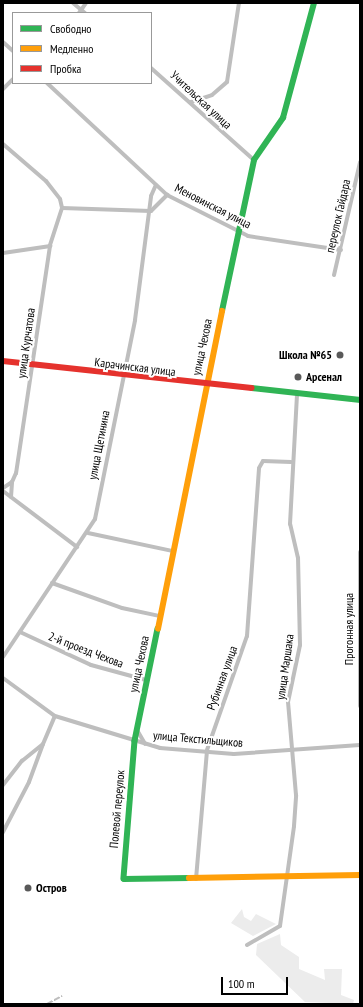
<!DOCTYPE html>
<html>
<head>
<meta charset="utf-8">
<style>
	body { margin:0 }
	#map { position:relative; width:363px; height:1007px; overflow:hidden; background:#fff; font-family:"PT Sans Narrow",sans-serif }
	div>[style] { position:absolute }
	.green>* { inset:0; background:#ececec }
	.street>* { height:4px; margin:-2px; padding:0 2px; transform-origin:2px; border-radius:2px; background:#bebebe }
	.fast>* { height:5.5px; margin:-2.75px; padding:0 2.75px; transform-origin:2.75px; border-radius:2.75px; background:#30b455 }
	.slow>* { height:5.5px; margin:-2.75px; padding:0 2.75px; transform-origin:2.75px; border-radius:2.75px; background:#ff9f0a }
	.jam>* { height:5.5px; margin:-2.75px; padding:0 2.75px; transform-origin:2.75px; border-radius:2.75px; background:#e5322d }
	.rail>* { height:1.5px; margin-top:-0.75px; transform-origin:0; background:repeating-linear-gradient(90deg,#bebebe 0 6px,transparent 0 8px) }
	.dots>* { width:11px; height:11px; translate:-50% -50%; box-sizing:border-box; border:2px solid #fff; border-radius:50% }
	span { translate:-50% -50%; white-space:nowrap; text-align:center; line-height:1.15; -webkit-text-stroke:4px #fff; paint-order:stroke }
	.street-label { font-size:12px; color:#000 }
	.poi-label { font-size:12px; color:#000; font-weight:700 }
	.right { translate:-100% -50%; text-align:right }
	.left { translate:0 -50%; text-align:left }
	.frame { position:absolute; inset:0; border:4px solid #000; pointer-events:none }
	.legend { position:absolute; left:12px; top:12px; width:140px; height:72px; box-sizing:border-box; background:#fff; border:1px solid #999; margin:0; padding:5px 7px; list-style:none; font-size:12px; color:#000 }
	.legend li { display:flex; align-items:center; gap:8px; height:20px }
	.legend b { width:20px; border:1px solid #999 }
	.scale { position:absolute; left:221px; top:977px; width:67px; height:18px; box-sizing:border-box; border:2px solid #000; border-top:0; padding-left:5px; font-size:12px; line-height:14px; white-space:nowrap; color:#000; -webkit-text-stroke:3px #fff; paint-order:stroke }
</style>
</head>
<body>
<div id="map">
	<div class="green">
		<i style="clip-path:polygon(242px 909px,244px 917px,251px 921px,256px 914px,276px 924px,253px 936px,231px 923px)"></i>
		<i style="clip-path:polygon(280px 934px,281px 945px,299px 957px,299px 969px,325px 980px,324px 969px,342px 969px,341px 995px,354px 1000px,353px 1004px,305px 1002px,256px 955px,257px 944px)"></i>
	</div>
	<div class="street">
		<i style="left:73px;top:3px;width:16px;rotate:40deg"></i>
		<i style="left:79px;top:13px;width:12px;rotate:-55deg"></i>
		<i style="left:3px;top:42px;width:13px;rotate:42deg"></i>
		<i style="left:151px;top:68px;width:138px;rotate:41.8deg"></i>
		<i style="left:47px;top:83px;width:164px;rotate:43deg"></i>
		<i style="left:167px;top:195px;width:91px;rotate:26.8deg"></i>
		<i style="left:248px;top:236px;width:94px;rotate:8.6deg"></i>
		<i style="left:3px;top:89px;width:14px;rotate:-45deg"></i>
		<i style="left:191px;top:102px;width:22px;rotate:-18deg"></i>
		<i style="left:212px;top:95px;width:20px;rotate:-41deg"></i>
		<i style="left:227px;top:82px;width:80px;rotate:-81.4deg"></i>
		<i style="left:3px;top:144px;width:57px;rotate:40.7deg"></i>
		<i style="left:46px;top:181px;width:23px;rotate:52deg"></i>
		<i style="left:60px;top:199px;width:9px;rotate:77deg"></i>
		<i style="left:62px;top:208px;width:40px;rotate:108deg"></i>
		<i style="left:50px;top:246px;width:230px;rotate:98.5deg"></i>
		<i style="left:16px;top:473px;width:10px;rotate:114deg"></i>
		<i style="left:12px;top:482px;width:11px;rotate:146deg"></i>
		<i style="left:62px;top:208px;width:89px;rotate:1.9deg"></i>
		<i style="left:151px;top:211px;width:23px;rotate:-45deg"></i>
		<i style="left:3px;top:253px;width:48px;rotate:-8.5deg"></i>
		<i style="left:334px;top:275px;width:116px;rotate:-77deg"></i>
		<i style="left:3px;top:491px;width:93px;rotate:37.1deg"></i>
		<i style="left:11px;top:497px;width:15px;rotate:-86deg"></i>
		<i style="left:88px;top:533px;width:87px;rotate:12deg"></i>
		<i style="left:360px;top:552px;width:154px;rotate:90deg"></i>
		<i style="left:52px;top:583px;width:74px;rotate:19.7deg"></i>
		<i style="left:122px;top:608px;width:39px;rotate:12deg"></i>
		<i style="left:20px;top:632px;width:78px;rotate:24.9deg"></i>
		<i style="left:91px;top:665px;width:57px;rotate:15.3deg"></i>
		<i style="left:3px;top:657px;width:166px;rotate:-56.3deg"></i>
		<i style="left:95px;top:519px;width:203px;rotate:-78.6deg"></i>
		<i style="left:135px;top:320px;width:125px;rotate:-82.6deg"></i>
		<i style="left:151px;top:196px;width:12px;rotate:-66deg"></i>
		<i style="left:3px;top:678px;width:64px;rotate:36.2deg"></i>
		<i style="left:55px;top:716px;width:110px;rotate:16.9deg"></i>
		<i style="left:160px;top:748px;width:74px;rotate:4.6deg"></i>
		<i style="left:234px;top:754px;width:126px;rotate:-4.1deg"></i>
		<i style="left:137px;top:730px;width:16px;rotate:60deg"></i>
		<i style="left:3px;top:785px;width:31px;rotate:-52deg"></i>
		<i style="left:22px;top:761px;width:27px;rotate:-39deg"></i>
		<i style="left:43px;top:744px;width:30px;rotate:-67deg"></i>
		<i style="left:3px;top:832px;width:56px;rotate:-62.5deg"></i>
		<i style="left:29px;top:782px;width:40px;rotate:-69.8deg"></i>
		<i style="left:196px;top:879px;width:129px;rotate:-85.1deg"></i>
		<i style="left:207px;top:750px;width:121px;rotate:-70.7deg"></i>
		<i style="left:247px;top:636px;width:168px;rotate:-85.9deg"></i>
		<i style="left:259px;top:468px;width:8px;rotate:-60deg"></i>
		<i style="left:263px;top:461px;width:28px;rotate:2deg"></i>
		<i style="left:247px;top:945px;width:38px;rotate:-30deg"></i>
		<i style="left:280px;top:926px;width:101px;rotate:-82deg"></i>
		<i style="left:294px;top:826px;width:31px;rotate:-86deg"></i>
		<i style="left:296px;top:795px;width:93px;rotate:-94.9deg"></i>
		<i style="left:288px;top:702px;width:58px;rotate:-78.1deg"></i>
		<i style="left:300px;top:645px;width:87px;rotate:-91.3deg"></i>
		<i style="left:298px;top:558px;width:35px;rotate:-103deg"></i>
		<i style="left:290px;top:524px;width:130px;rotate:-86.9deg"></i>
	</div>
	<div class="fast">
		<i style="left:222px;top:311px;width:154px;rotate:-78deg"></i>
		<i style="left:254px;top:160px;width:51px;rotate:-55.4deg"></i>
		<i style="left:283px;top:118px;width:119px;rotate:-74.9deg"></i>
		<i style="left:252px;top:388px;width:109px;rotate:6.3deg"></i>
		<i style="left:158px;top:629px;width:114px;rotate:101.6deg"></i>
		<i style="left:135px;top:741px;width:138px;rotate:94.6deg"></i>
		<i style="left:124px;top:879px;width:65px;rotate:-0.9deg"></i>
	</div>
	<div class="slow">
		<i style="left:158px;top:629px;width:324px;rotate:-78.6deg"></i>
		<i style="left:189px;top:878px;width:171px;rotate:-1deg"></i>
	</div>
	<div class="jam">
		<i style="left:3px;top:361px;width:250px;rotate:6.2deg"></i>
	</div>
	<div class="rail">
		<i style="left:47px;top:1004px;width:17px;rotate:-28deg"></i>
	</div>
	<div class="dots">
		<i style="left:340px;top:355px;background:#595959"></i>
		<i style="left:298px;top:377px;background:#595959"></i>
		<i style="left:28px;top:888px;background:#595959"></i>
	</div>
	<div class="street-label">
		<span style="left:201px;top:100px;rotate:43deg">Учительская улица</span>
		<span style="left:213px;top:206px;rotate:27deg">Меновинская улица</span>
		<span style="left:338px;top:216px;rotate:-77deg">переулок Гайдара</span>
		<span style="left:26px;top:343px;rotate:-82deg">улица Курчатова</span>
		<span style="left:202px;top:347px;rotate:-78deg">улица Чехова</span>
		<span style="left:135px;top:367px;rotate:7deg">Карачинская улица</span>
		<span style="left:99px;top:445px;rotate:-79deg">улица Щетинина</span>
		<span style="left:349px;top:629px;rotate:-90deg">Прогонная улица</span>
		<span style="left:86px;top:650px;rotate:21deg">2-й проезд Чехова</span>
		<span style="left:139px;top:664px;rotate:-78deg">улица Чехова</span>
		<span style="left:285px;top:667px;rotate:-82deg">улица Маршака</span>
		<span style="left:222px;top:678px;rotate:-70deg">Рубинная улица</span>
		<span style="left:198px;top:739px;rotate:5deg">улица Текстильщиков</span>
		<span style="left:117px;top:809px;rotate:-85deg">Полевой переулок</span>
	</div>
	<div class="poi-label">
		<span class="right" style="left:332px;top:355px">Школа №65</span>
		<span class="left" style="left:306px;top:377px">Арсенал</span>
		<span class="left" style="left:36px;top:888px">Остров</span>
	</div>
	<div class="frame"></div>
	<ul class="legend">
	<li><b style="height:5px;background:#30b455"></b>Свободно</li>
	<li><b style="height:5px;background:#ff9f0a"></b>Медленно</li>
	<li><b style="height:5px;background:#e5322d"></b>Пробка</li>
	</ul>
	<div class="scale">100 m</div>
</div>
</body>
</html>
